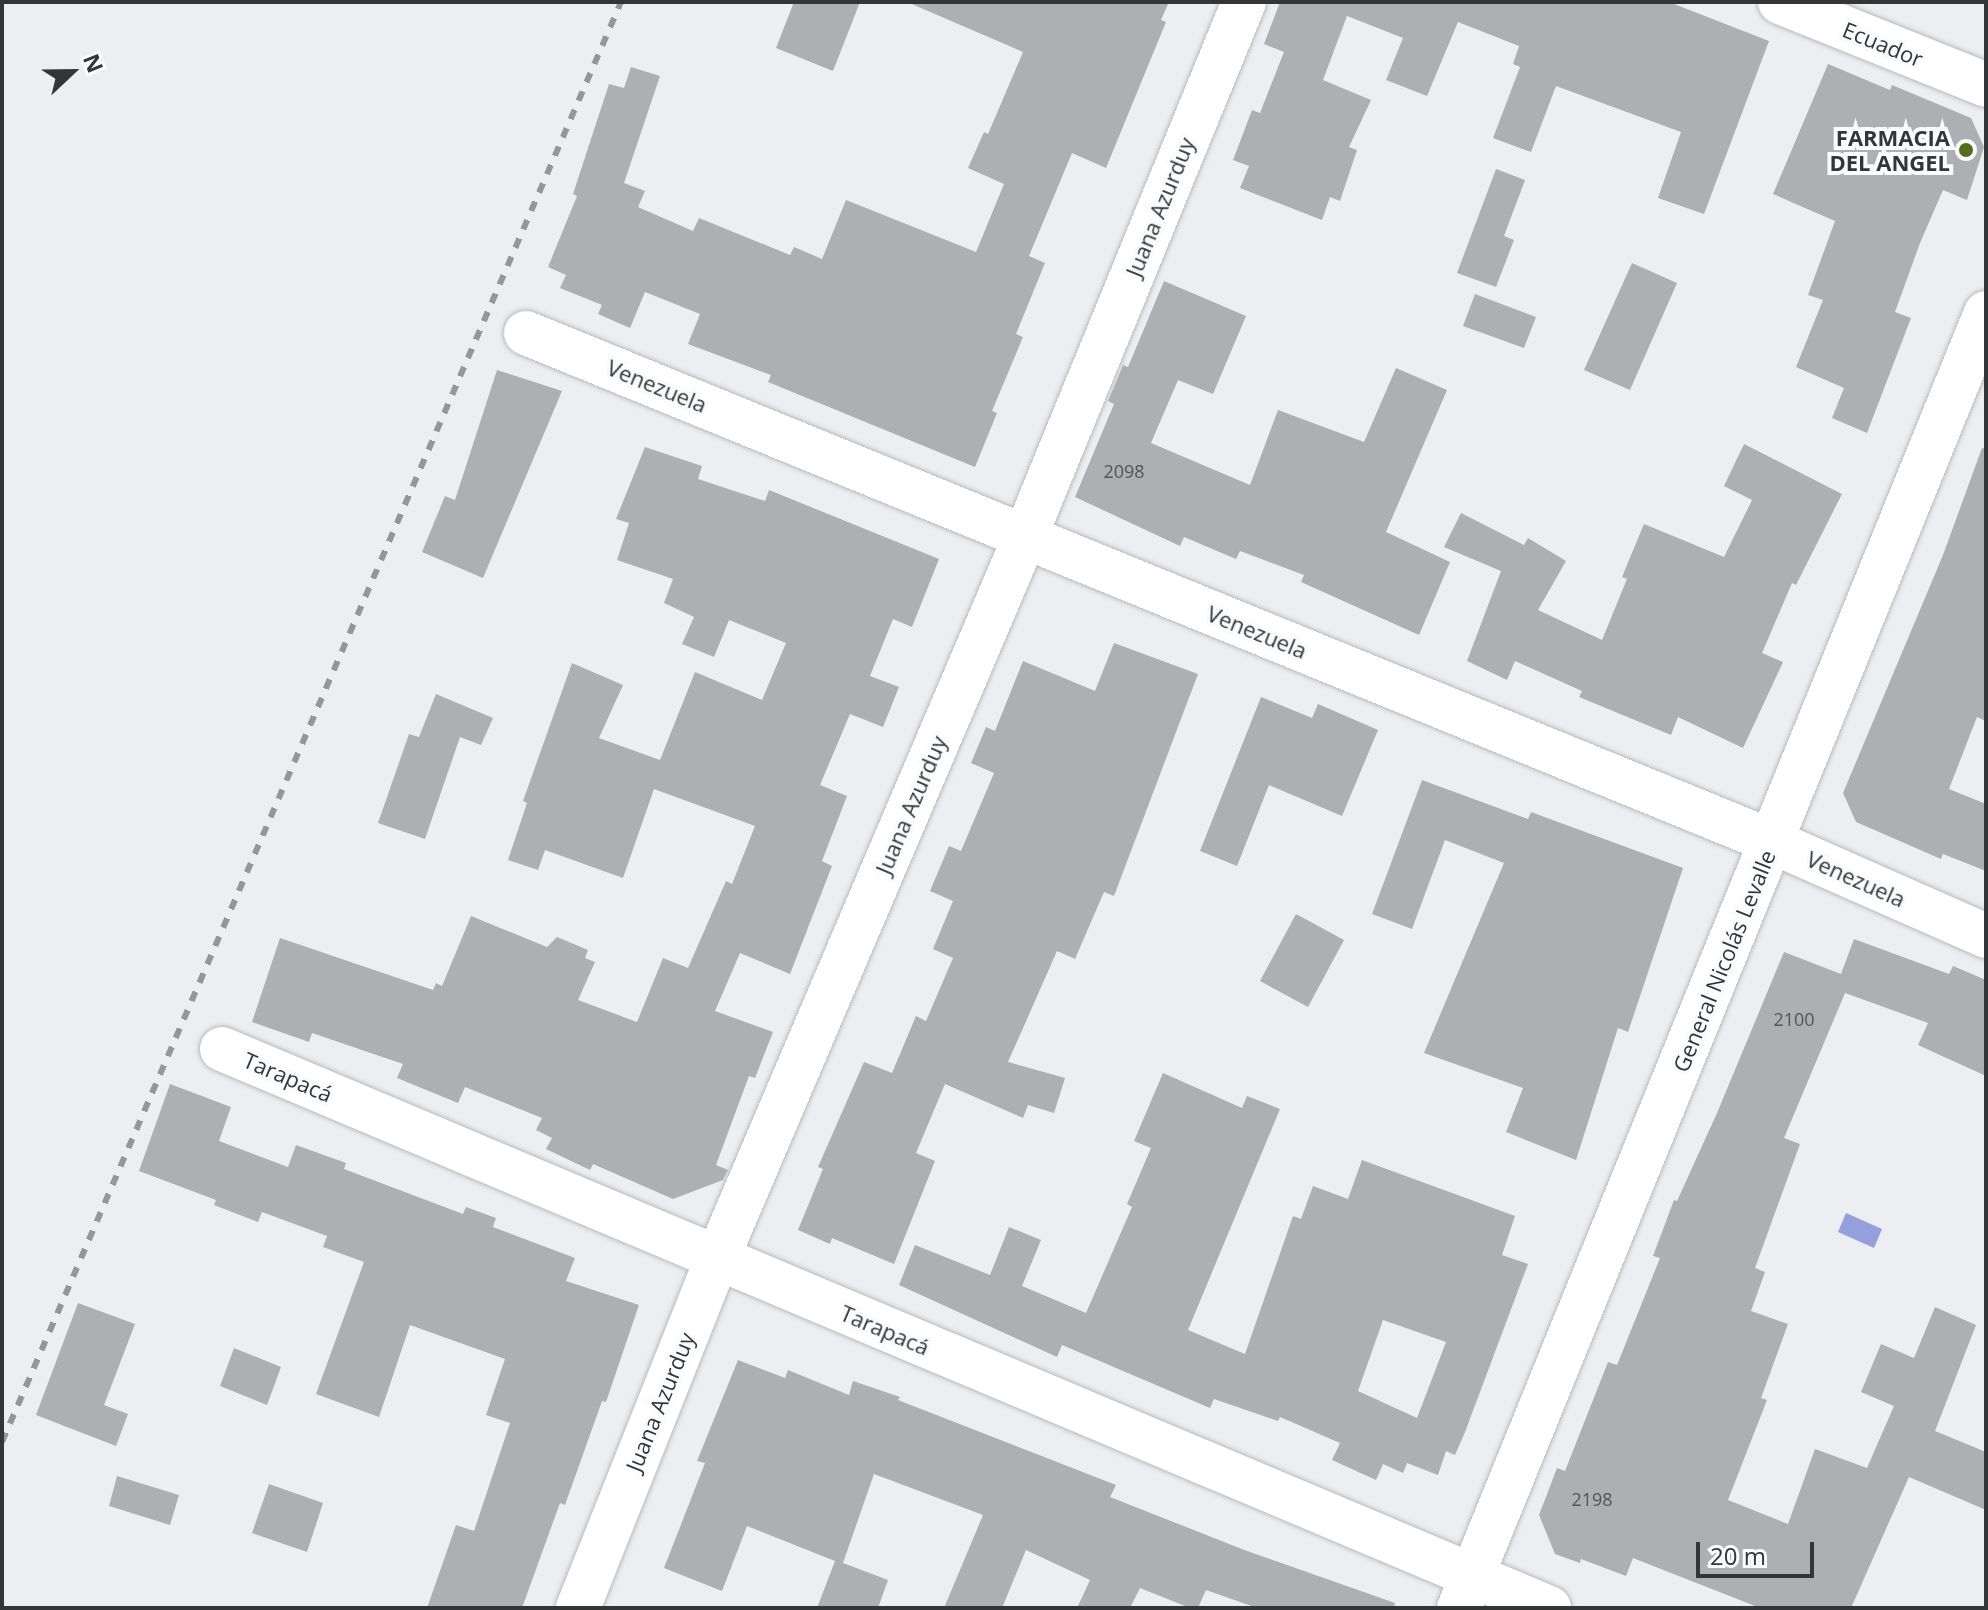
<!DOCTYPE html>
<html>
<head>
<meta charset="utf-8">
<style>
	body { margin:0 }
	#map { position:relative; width:1988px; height:1610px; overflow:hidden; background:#edeef2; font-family:"Open Sans",sans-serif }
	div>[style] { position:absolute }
	.water>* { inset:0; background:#94a0db }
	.building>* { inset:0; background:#aeafb3 }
	.roads { filter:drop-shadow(0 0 2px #b9babd) drop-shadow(0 0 2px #b9babd) }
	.minor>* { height:44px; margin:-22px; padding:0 22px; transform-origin:22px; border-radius:22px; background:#fff }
	.major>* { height:44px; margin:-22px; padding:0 22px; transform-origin:22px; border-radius:22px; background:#fff }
	.rail>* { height:6px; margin-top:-3px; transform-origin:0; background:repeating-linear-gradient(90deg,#959699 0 10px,transparent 0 20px) }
	.dots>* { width:22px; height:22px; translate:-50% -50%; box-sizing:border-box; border:4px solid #fafbfe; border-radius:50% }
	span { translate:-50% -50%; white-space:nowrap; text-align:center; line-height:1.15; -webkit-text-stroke:8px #fafbfe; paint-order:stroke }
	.number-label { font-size:18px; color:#525455 }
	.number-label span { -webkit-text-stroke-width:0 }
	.street-label { font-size:22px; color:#343536 }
	.poi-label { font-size:22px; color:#343536; font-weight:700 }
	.right { translate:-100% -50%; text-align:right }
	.frame { position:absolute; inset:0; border:4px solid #343536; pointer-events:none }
	.north { position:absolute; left:32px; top:32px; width:80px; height:80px; -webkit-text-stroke:6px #fafbfe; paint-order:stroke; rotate:68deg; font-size:22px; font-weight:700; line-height:32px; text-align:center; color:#343536 }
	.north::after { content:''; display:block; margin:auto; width:28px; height:36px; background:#343536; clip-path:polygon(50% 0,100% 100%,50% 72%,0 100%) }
	.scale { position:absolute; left:1696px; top:1542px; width:118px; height:36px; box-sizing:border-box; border:4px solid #343536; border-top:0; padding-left:10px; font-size:24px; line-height:28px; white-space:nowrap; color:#343536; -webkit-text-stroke:6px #fafbfe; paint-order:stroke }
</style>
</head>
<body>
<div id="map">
	<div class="water">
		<i style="clip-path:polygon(1846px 1213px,1882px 1229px,1874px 1248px,1838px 1232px)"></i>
	</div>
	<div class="building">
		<i style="clip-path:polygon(794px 2px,860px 2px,833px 71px,776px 48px)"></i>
		<i style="clip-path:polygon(907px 2px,1169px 2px,1161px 20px,1166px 22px,1106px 168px,1072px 153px,1029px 256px,1045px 263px,1016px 334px,1023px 337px,992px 411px,997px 413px,975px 467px,768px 382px,771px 375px,688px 344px,700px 314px,645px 292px,630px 328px,598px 314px,602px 305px,560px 288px,566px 275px,548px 267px,577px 196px,573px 194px,609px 84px,624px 88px,631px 67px,660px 76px,624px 183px,645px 191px,638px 207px,693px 231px,699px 218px,790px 255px,794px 247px,822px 259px,846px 200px,976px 252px,1004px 184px,968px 168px,984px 132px,988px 134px,1023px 52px)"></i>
		<i style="clip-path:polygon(1280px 2px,1669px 2px,1769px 41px,1704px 214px,1658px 198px,1681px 132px,1556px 86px,1531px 152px,1493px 138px,1520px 67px,1513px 64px,1519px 46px,1458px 22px,1427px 96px,1386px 80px,1403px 38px,1347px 16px,1323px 80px,1371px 100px,1349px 147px,1357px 150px,1340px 201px,1330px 197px,1322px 220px,1240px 188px,1249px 166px,1233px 160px,1252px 110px,1260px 113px,1284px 52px,1264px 44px)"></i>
		<i style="clip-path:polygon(1828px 64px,1890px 90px,1892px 85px,1971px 118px,1984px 147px,1967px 200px,1943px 190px,1920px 243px,1895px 312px,1911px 318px,1867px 433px,1832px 418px,1844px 388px,1796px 367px,1823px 300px,1808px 295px,1835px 221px,1773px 194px)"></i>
		<i style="clip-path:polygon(1496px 169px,1525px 180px,1504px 236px,1514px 240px,1496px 287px,1457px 273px)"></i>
		<i style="clip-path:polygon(1632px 263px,1677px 283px,1630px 390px,1584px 370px)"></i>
		<i style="clip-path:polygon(1164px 281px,1246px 316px,1213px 394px,1178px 380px,1151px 443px,1250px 485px,1278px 410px,1364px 442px,1396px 368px,1447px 390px,1386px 532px,1450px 562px,1419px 635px,1301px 582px,1304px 575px,1240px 551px,1236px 559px,1184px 537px,1180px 546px,1075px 497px,1114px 404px,1108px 401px,1123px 365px,1128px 367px)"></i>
		<i style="clip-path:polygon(1475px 294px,1536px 317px,1524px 348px,1463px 326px)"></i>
		<i style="clip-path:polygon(497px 370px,562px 391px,483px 578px,422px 552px,445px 496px,455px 500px)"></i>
		<i style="clip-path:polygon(1744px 444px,1842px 494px,1796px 585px,1792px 583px,1762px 653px,1783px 662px,1743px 748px,1678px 717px,1671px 735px,1579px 697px,1582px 691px,1515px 661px,1507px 680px,1467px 661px,1501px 571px,1444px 547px,1461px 513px,1524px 545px,1528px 538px,1566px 561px,1538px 610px,1602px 640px,1627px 579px,1622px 577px,1644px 524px,1724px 557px,1752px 500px,1724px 486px)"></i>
		<i style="clip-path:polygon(645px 447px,702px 466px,698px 479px,765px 501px,769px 490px,939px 559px,912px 627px,893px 619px,870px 676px,899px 687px,883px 727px,850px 714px,820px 785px,847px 796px,822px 861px,832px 866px,790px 974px,740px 953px,715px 1011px,773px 1032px,755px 1078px,749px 1076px,716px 1165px,728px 1170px,723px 1180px,673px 1199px,593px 1164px,590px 1170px,546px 1149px,552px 1138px,536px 1130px,542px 1118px,465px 1087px,458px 1103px,397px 1078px,403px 1064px,312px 1033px,309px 1042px,252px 1022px,280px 938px,433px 990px,436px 983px,442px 986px,471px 916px,547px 947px,557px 937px,588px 950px,585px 958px,595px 962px,578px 1000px,637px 1022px,663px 958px,688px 968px,726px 881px,732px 884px,755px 826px,654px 789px,623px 878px,545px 850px,538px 870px,508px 860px,527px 803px,523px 801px,572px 663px,623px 685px,599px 738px,660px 760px,695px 672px,762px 700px,786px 643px,729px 620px,714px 657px,682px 644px,694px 617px,664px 603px,673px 579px,617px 560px,629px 523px,616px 519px)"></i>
		<i style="clip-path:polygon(1982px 448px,1986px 449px,1986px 721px,1977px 717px,1949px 789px,1986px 804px,1986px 871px,1943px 854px,1941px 859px,1856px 822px,1843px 793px,1943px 555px)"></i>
		<i style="clip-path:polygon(1114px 643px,1198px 674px,1114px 896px,1104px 892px,1075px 959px,1057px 951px,1008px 1062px,1065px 1078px,1054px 1113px,1028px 1105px,1023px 1118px,945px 1084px,916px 1153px,935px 1161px,894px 1264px,832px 1238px,830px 1244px,798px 1230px,823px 1169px,818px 1167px,864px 1062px,892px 1073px,916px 1016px,926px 1021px,953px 958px,933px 949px,953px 901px,930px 891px,949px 846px,961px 851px,994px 773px,971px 763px,986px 727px,995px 731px,1023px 661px,1095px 691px)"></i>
		<i style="clip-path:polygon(436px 694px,493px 718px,481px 745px,460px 737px,425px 839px,378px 823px,409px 734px,419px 737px)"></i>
		<i style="clip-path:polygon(1261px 697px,1312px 718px,1318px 704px,1378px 730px,1342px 816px,1269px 785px,1237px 866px,1200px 851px)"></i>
		<i style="clip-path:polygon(1422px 780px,1528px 819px,1531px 812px,1683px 868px,1628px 1032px,1618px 1028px,1576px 1160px,1506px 1132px,1523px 1088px,1424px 1053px,1504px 863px,1445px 840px,1412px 929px,1372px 914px)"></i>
		<i style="clip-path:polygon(1296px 914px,1344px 940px,1308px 1007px,1260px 981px)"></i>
		<i style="clip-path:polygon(1854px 939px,1949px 974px,1953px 966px,1986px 980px,1986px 1076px,1918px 1045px,1928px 1023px,1845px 993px,1784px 1138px,1800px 1144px,1755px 1268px,1765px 1272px,1751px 1311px,1788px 1324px,1761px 1398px,1767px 1400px,1728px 1500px,1788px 1524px,1815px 1449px,1867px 1468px,1894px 1406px,1861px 1392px,1881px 1344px,1914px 1358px,1935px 1307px,1976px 1325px,1935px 1431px,1986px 1452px,1986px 1510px,1909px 1477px,1851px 1608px,1760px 1608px,1633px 1558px,1626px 1576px,1581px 1559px,1580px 1563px,1555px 1554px,1539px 1515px,1557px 1468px,1565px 1471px,1608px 1362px,1617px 1365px,1660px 1258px,1653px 1256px,1674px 1200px,1677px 1201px,1717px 1113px,1784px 952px,1841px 974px)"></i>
		<i style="clip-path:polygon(evenodd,1163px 1073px,1242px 1108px,1247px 1096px,1280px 1109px,1188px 1330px,1245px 1354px,1293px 1216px,1301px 1219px,1313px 1186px,1348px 1199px,1362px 1160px,1515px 1216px,1502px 1255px,1528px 1264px,1465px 1432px,1455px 1455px,1446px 1451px,1438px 1475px,1407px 1463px,1403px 1473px,1383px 1464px,1376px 1480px,1332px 1460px,1340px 1443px,1280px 1417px,1278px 1421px,1214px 1399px,1210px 1408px,1062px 1345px,1057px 1357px,899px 1285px,915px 1245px,990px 1275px,1009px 1227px,1041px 1240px,1022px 1286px,1086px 1313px,1132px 1207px,1127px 1204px,1151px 1148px,1134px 1141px,1163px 1073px,1383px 1320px,1446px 1342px,1417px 1418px,1358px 1391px,1383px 1320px)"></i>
		<i style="clip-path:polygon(170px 1084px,231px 1107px,219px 1141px,288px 1167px,296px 1145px,346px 1163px,344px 1169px,463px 1214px,466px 1207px,496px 1218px,493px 1227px,575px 1258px,566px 1281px,639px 1305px,606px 1402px,602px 1401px,565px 1505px,560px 1503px,522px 1608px,427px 1608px,456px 1525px,474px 1531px,510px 1423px,486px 1415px,505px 1359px,410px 1325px,379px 1417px,316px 1394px,364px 1262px,323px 1247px,327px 1236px,262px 1212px,258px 1222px,214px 1205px,216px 1200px,139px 1171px)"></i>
		<i style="clip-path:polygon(78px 1303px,135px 1324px,104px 1405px,128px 1414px,116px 1446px,36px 1415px)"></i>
		<i style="clip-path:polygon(234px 1348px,281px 1367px,267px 1405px,220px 1386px)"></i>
		<i style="clip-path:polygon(738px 1360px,785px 1378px,788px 1370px,849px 1395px,853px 1381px,900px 1397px,898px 1400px,1116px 1485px,1110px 1497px,1247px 1551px,1395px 1603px,1394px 1608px,1257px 1608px,1206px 1590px,1198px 1608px,1190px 1608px,1140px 1588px,1130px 1608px,1077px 1608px,1090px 1580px,1026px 1550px,1002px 1608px,944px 1608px,983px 1515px,874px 1474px,843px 1563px,888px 1580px,878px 1608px,817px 1608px,835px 1561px,747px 1526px,722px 1591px,664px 1568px,705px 1463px,697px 1461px)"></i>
		<i style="clip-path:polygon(117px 1476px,179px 1495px,170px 1525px,109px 1506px)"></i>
		<i style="clip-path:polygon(269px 1484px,323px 1503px,307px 1552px,252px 1533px)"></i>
	</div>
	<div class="roads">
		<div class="minor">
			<i style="left:526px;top:333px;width:1347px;rotate:22.2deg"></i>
			<i style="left:1773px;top:842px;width:233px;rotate:23.8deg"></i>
			<i style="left:222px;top:1049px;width:1440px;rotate:22.84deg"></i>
			<i style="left:578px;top:1608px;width:376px;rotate:-68.3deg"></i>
			<i style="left:717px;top:1259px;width:785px;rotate:-66.9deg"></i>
			<i style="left:1025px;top:537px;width:578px;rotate:-67.74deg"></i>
			<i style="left:1459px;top:1608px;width:1398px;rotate:-67.86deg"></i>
		</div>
		<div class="major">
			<i style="left:1780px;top:2px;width:222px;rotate:21.9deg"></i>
		</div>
	</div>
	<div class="rail">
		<i style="left:2px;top:1442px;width:1567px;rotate:-66.74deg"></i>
	</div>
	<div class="dots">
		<i style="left:1966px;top:150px;background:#546c1d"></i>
	</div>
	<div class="number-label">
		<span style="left:1124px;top:471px">2098</span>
		<span style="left:1794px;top:1019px">2100</span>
		<span style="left:1592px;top:1499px">2198</span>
	</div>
	<div class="street-label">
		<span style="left:1883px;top:44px;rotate:22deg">Ecuador</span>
		<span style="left:1160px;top:207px;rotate:-68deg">Juana Azurduy</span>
		<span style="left:657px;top:386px;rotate:22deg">Venezuela</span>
		<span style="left:1257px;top:632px;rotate:22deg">Venezuela</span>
		<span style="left:911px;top:805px;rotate:-67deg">Juana Azurduy</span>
		<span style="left:1856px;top:879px;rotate:24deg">Venezuela</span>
		<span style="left:1724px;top:961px;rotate:-68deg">General Nicolás Levalle</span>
		<span style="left:288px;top:1077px;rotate:23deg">Tarapacá</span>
		<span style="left:885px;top:1330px;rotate:23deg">Tarapacá</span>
		<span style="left:660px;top:1402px;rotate:-68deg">Juana Azurduy</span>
	</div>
	<div class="poi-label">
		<span class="right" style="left:1950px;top:150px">FARMACIA<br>DEL ANGEL</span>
	</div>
	<div class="frame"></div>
	<div class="north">N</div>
	<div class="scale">20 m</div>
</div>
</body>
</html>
